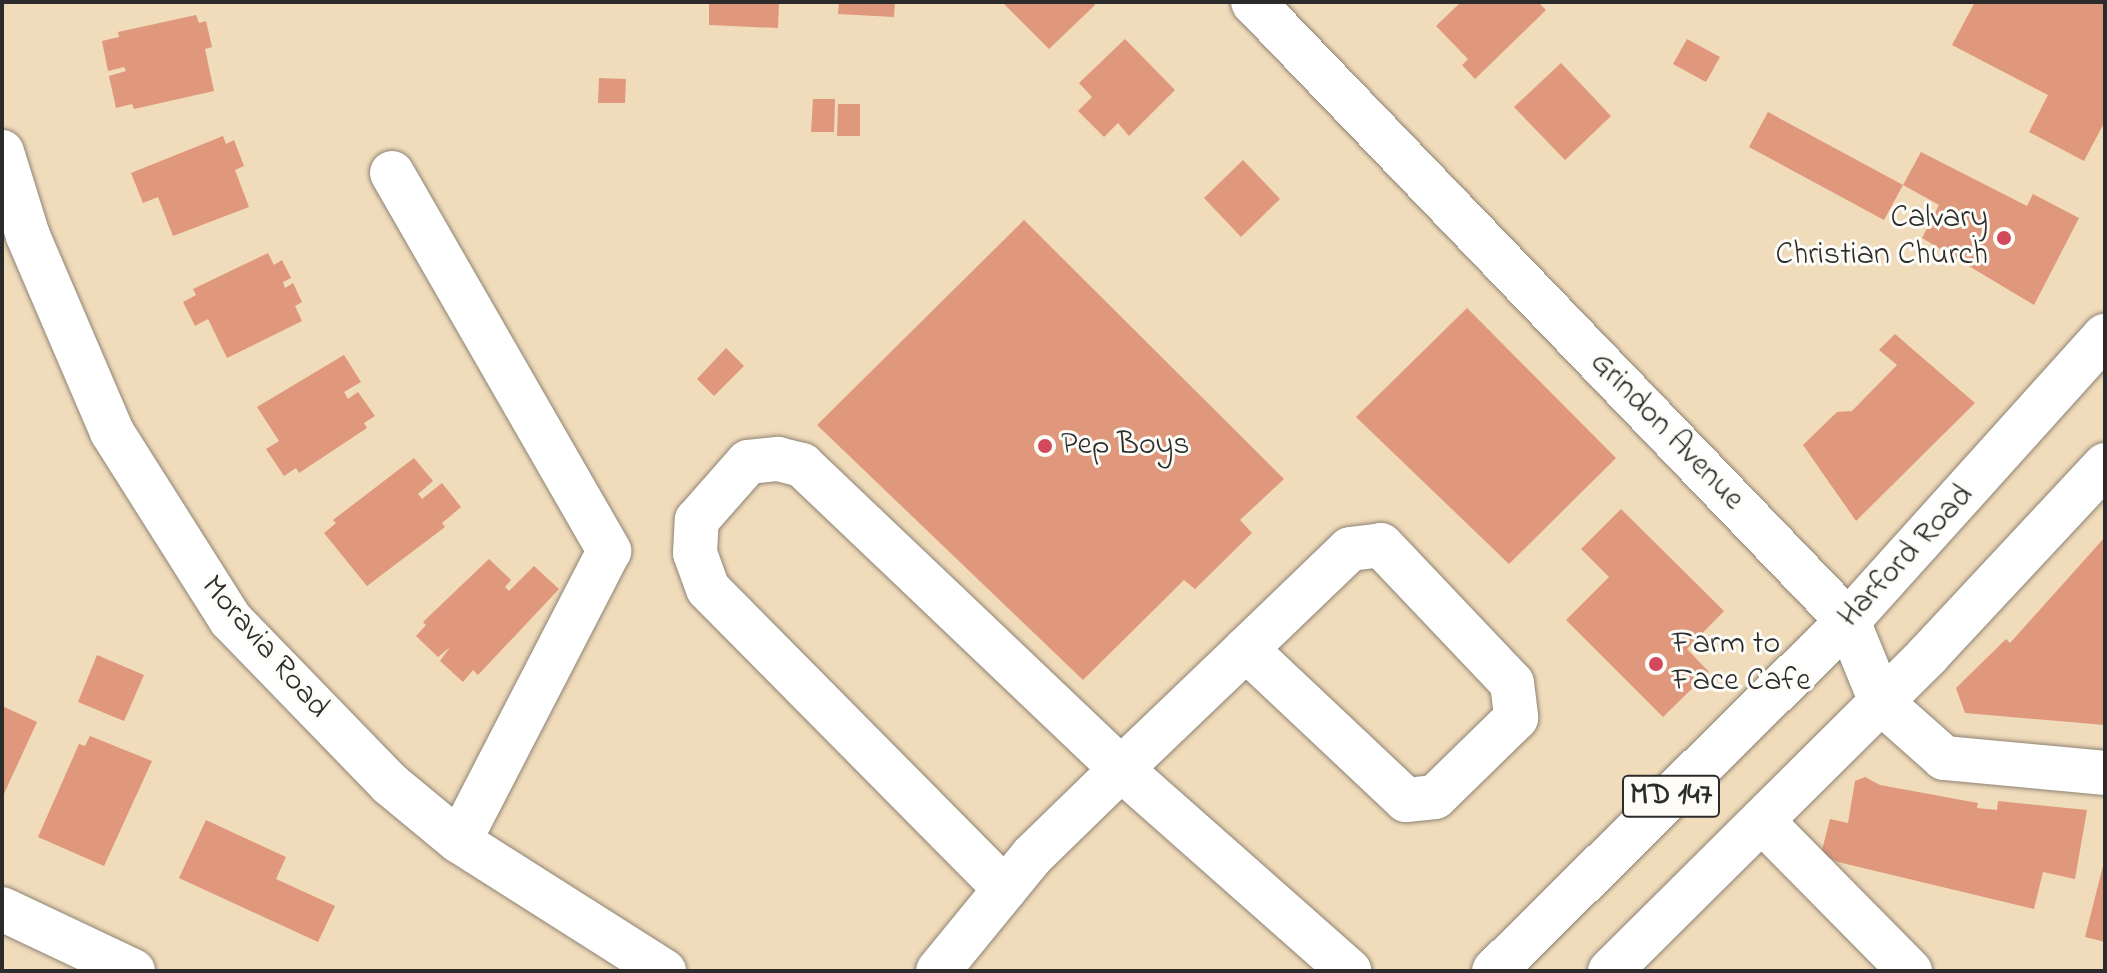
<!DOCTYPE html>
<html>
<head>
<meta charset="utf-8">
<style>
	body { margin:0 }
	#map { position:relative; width:2107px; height:973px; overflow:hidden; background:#f0dbbb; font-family:"Indie Flower",sans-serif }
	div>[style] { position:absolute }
	.building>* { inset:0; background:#df987b }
	.roads { filter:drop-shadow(0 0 2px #8e8373) drop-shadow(0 0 2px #8e8373) }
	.minor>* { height:44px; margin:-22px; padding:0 22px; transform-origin:22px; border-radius:22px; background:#fff }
	.major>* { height:44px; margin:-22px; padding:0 22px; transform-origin:22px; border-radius:22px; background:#fff }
	.dots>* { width:22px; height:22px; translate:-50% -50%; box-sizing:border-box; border:4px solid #fdfcf7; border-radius:50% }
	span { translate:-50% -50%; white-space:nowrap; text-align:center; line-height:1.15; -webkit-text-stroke:6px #fdfcf7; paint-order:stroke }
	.shield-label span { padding:2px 6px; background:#fdfcf7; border:2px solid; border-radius:6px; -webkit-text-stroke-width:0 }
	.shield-label { font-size:30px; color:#2b2b2b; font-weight:700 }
	.poi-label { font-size:32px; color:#2b2b2b }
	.right { translate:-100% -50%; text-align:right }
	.left { translate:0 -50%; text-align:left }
	.street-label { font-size:32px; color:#2b2b2b }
	.frame { position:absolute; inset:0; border:4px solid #2b2b2b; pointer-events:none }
</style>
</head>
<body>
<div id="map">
	<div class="building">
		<i style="clip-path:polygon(709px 2px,779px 2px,778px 28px,709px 25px)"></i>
		<i style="clip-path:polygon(839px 2px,895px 2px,894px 17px,838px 14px)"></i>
		<i style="clip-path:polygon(1002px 2px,1092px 2px,1095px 5px,1049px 49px)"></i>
		<i style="clip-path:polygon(1461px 2px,1538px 2px,1546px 10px,1475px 79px,1462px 65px,1468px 59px,1436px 26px)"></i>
		<i style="clip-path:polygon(1975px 2px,2105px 4px,2105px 121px,2084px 161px,2029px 132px,2048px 95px,1952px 45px)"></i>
		<i style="clip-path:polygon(196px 15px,199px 23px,206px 21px,212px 47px,205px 49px,214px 91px,134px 109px,132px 104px,116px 108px,109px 76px,126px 71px,124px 67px,108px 71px,102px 41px,119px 37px,118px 32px)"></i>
		<i style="clip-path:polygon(1125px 39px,1175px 90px,1129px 136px,1118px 123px,1104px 137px,1078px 111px,1092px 97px,1079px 83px)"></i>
		<i style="clip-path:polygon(1687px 39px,1720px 57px,1706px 82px,1673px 64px)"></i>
		<i style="clip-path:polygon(1561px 63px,1611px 116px,1565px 160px,1514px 107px)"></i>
		<i style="clip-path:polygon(599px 78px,626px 79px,625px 103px,598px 103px)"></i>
		<i style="clip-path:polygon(813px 99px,835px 99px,834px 132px,811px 132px)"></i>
		<i style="clip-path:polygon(838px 104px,860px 104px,860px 136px,837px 136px)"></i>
		<i style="clip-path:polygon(1768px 112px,1903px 185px,1884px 220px,1749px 147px)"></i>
		<i style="clip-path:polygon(223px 136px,226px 144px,234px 140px,244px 166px,235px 170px,249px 207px,173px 236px,158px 197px,143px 203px,131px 173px)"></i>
		<i style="clip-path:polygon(1921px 152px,2027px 206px,2033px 194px,2079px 218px,2034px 305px,1922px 238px,1939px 205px,1903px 185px)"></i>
		<i style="clip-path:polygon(1243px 160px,1280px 199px,1241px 237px,1204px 198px)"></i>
		<i style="clip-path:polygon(1024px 220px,1284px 479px,1240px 520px,1252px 533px,1195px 589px,1184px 580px,1083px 680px,817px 425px)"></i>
		<i style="clip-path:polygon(268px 253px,274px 265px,282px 260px,291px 278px,283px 282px,285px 288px,293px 283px,302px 302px,295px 306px,302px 321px,227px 358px,208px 319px,195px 326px,183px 302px,196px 295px,193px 289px)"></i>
		<i style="clip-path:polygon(1467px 308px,1616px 458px,1509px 564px,1356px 417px)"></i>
		<i style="clip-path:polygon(1895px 334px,1975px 403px,1856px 521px,1803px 445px,1837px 412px,1852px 411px,1897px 365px,1879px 350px)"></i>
		<i style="clip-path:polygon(726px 348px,744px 366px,714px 396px,697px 379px)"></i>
		<i style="clip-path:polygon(344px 355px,361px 382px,344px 392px,348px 399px,358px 392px,375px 416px,364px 423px,367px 428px,299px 473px,296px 468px,284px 476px,266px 449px,279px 441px,257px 407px)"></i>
		<i style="clip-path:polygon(414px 458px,433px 481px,418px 494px,422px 499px,442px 483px,461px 507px,442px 523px,445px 527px,367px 586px,324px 533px,336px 523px,333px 520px)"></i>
		<i style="clip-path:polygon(1621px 509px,1724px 611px,1687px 649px,1709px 672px,1663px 717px,1566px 620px,1609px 577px,1581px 549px)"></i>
		<i style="clip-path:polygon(2105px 537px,2105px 725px,1965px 713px,1956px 688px,2006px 639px,2010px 643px)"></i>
		<i style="clip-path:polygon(489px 559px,511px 580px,505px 587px,509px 591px,534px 566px,559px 589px,478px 675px,473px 670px,463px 682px,440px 661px,450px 647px,438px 657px,416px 636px,426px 625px,423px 622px)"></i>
		<i style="clip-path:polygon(97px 655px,144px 675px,124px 721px,78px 702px)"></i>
		<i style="clip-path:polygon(2px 706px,37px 722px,2px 798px)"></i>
		<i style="clip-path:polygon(90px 736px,152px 761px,104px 866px,38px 837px,79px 744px,85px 746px)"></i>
		<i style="clip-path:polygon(1865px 777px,1880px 785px,1978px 803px,1977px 808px,1997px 810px,1998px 801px,2087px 810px,2075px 879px,2043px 872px,2034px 909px,1838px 862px,1821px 854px,1830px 819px,1848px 823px,1855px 781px)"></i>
		<i style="clip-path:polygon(206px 820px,286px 857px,276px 879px,335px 906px,318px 942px,179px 878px)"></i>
		<i style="clip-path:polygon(2104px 862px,2105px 862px,2105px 942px,2085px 937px)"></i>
	</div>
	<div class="roads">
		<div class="minor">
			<i style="left:1253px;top:2px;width:859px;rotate:46.13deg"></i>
			<i style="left:1848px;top:621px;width:87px;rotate:67.8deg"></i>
			<i style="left:1881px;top:702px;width:84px;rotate:41.6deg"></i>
			<i style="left:1944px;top:758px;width:162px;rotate:5.3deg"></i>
			<i style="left:392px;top:173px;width:436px;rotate:60.1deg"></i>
			<i style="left:609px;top:551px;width:326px;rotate:117.3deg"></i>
			<i style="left:1762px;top:821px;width:211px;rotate:45.4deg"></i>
			<i style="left:1005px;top:889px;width:422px;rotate:-134.7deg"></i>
			<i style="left:708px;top:589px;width:38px;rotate:-110deg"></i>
			<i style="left:695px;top:553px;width:33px;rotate:-87deg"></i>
			<i style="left:697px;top:520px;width:77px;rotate:-48.7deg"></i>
			<i style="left:748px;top:462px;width:30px;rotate:-6deg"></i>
			<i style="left:778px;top:459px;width:25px;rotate:14deg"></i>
			<i style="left:802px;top:465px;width:441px;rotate:43.6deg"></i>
			<i style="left:1121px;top:769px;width:173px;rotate:-43.8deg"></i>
			<i style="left:1246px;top:649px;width:144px;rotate:-43.9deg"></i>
			<i style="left:1350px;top:549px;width:31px;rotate:-7deg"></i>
			<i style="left:1381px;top:545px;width:190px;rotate:46.5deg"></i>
			<i style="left:1512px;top:683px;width:35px;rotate:83deg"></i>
			<i style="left:1516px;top:718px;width:113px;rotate:135.7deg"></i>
			<i style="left:1435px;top:797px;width:29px;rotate:174deg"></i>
			<i style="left:1406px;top:800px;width:220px;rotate:-136.7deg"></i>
			<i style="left:2px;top:909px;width:145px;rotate:25.3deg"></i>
			<i style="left:938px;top:971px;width:149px;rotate:-50.7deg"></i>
			<i style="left:1032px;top:856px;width:124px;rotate:-44.3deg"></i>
			<i style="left:1121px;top:769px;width:305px;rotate:41.5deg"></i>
		</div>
		<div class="major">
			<i style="left:2px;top:152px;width:88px;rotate:72.8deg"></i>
			<i style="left:28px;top:236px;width:213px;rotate:66.8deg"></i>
			<i style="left:112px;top:432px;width:222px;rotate:57.7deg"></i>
			<i style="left:231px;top:620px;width:228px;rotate:45.9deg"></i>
			<i style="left:390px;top:784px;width:89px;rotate:39.6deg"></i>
			<i style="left:459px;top:841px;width:243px;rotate:32.4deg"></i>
			<i style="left:1494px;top:971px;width:498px;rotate:-44.7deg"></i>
			<i style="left:1848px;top:621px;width:384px;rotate:-48deg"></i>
			<i style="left:1610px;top:971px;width:448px;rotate:-44.8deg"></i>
			<i style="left:1928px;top:655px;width:260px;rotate:-47deg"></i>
		</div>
	</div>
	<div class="dots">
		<i style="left:2004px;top:238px;background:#d1495b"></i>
		<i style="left:1045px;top:446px;background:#d1495b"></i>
		<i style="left:1656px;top:664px;background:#d1495b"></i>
	</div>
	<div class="shield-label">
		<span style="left:1671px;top:796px">MD 147</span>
	</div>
	<div class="poi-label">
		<span class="right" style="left:1988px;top:238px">Calvary<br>Christian Church</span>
		<span class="left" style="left:1061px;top:446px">Pep Boys</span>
		<span class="left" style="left:1672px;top:664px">Farm to<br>Face Cafe</span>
	</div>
	<div class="street-label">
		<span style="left:1666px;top:432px;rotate:46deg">Grindon Avenue</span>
		<span style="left:1907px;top:557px;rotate:-47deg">Harford Road</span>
		<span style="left:264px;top:648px;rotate:49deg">Moravia Road</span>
	</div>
	<div class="frame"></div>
</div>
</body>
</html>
